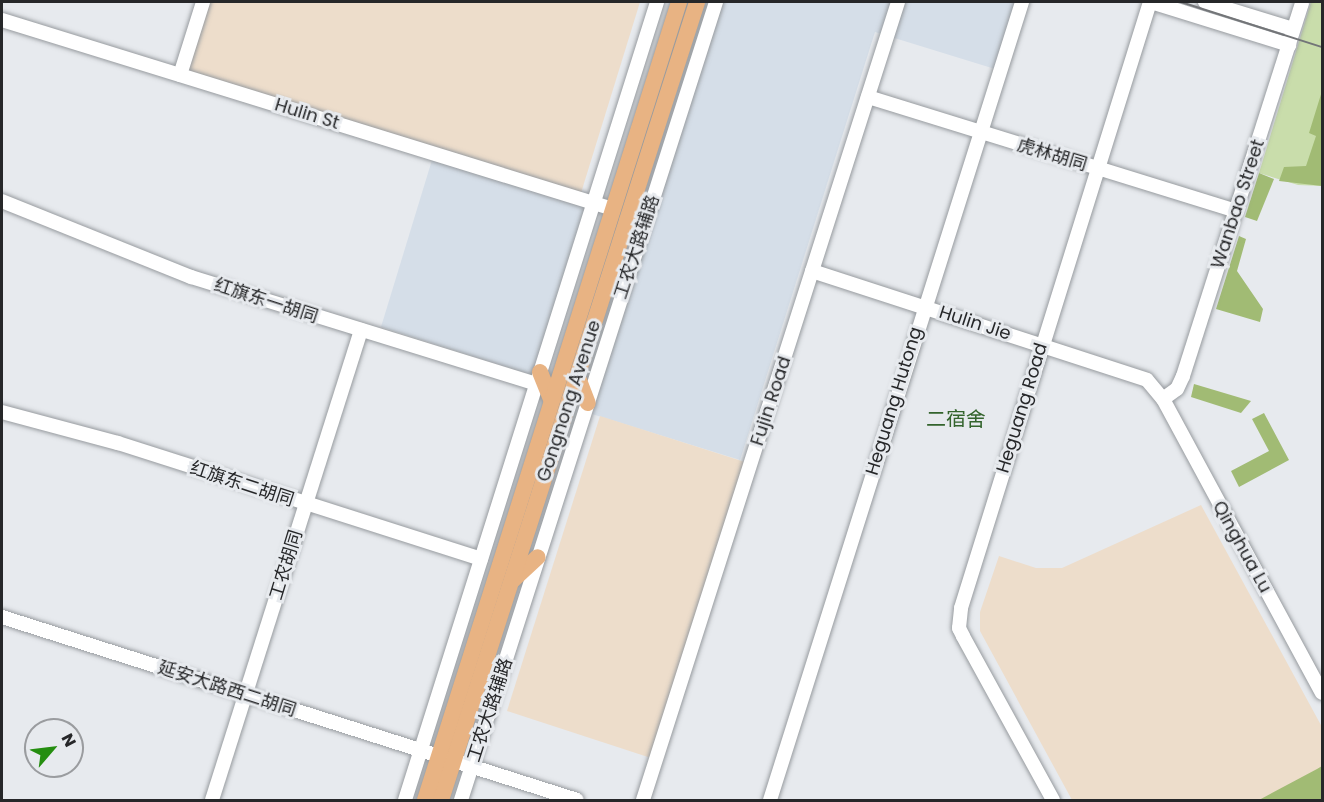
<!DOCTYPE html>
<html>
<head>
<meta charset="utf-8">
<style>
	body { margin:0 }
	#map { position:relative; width:1324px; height:802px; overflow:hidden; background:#e7eaee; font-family:Poppins,"Noto Sans SC",sans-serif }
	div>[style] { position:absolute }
	.built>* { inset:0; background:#d5dee8 }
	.medical>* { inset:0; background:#edddcb }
	.green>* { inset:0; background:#c9ddab }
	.forest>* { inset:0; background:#a1bb74 }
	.roads { filter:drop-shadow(0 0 2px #979b9f) drop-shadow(0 0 2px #979b9f) }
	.minor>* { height:14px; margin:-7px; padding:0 7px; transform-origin:7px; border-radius:7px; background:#fff }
	.major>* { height:16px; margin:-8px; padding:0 8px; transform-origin:8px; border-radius:8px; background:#e8b383 }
	.tram>* { height:1.5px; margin:-0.75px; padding:0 0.75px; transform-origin:0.75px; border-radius:0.75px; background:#737578 }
	span { translate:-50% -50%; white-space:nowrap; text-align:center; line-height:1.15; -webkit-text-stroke:6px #e7eaee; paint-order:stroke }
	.street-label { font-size:18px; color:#262729 }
	.neighbourhood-label { font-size:20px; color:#34642d }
	.frame { position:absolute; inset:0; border:3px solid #262729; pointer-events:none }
	.north { position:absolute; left:24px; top:718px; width:60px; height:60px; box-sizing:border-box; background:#e7eaee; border:2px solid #9a9c9f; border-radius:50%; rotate:62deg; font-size:16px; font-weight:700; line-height:24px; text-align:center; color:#262729 }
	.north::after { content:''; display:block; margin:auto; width:21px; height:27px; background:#258e10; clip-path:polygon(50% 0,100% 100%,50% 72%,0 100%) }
</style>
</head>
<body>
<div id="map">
	<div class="built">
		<i style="clip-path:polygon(723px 2px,1016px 2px,995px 69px,875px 32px,740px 460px,592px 414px)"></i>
		<i style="clip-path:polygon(432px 160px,586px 207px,532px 375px,381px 327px)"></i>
	</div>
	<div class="medical">
		<i style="clip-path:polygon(208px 2px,640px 2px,581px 193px,186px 70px)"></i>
		<i style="clip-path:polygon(600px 416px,745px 462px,651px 758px,507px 711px)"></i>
		<i style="clip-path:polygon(1201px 505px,1322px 727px,1322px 800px,1072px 800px,980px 631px,980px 612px,999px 556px,1036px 568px,1062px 568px)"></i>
	</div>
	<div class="green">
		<i style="clip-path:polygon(1311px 2px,1322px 2px,1322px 186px,1298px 185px,1259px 173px)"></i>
	</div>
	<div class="forest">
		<i style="clip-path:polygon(1322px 91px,1322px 186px,1279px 181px,1284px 167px,1306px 166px,1316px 136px,1309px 133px)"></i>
		<i style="clip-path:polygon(1259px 173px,1274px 179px,1257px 221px,1245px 217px)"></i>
		<i style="clip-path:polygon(1239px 236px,1246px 239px,1237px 271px,1263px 309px,1260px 322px,1216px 309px)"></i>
		<i style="clip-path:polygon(1194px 384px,1251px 401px,1241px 413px,1191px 397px)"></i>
		<i style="clip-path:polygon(1264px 413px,1289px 460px,1239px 487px,1231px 471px,1269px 451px,1252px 419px)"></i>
		<i style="clip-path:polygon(1322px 766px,1322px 800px,1259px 800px,1317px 769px)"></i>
	</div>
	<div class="roads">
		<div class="minor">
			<i style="left:1151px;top:2px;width:145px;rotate:17.3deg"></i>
			<i style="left:1205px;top:2px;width:92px;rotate:17.1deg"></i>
			<i style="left:2px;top:20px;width:640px;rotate:17.19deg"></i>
			<i style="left:180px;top:75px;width:77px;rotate:-72.5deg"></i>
			<i style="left:868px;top:97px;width:385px;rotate:17.2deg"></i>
			<i style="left:2px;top:201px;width:204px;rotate:21.9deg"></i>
			<i style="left:191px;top:277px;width:362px;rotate:17.2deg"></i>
			<i style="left:812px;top:271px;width:352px;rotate:18deg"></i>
			<i style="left:1147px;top:380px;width:25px;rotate:50deg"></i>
			<i style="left:1163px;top:399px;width:334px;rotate:61.6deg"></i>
			<i style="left:1163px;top:399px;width:17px;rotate:-36deg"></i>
			<i style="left:1177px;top:389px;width:14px;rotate:-65deg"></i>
			<i style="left:1183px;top:376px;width:392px;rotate:-72.3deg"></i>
			<i style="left:2px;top:412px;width:120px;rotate:15deg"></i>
			<i style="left:118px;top:443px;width:381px;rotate:17.7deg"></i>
			<i style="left:2px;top:617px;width:603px;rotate:17.65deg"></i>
			<i style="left:212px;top:800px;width:493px;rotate:-72.4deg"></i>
			<i style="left:405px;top:800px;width:837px;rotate:-72.47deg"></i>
			<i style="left:461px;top:800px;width:838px;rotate:-72.28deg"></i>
			<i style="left:643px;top:800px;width:838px;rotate:-72.28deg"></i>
			<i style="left:770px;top:800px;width:837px;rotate:-72.47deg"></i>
			<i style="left:1053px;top:800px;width:187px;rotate:-118.8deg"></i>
			<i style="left:963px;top:636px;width:9px;rotate:-117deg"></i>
			<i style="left:959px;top:628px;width:20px;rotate:-84deg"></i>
			<i style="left:961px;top:608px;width:635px;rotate:-72.68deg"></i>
		</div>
		<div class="major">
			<i style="left:627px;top:221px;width:29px;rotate:-35deg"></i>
			<i style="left:540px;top:372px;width:31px;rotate:68deg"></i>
			<i style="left:577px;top:375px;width:30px;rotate:69deg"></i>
			<i style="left:512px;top:581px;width:35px;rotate:-43deg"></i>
			<i style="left:425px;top:800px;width:837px;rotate:-72.34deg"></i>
			<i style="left:441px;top:800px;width:838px;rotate:-72.21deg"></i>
		</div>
	</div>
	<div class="tram">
		<i style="left:1181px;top:2px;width:148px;rotate:17.7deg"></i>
	</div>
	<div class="street-label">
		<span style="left:307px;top:114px;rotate:17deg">Hulin St</span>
		<span style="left:1052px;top:155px;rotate:17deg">虎林胡同</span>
		<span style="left:1238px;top:204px;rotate:-72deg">Wanbao Street</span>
		<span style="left:637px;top:247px;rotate:-72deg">工农大路辅路</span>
		<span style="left:266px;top:301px;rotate:18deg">红旗东一胡同</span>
		<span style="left:975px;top:323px;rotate:18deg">Hulin Jie</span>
		<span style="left:569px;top:401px;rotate:-72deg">Gongnong Avenue</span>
		<span style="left:771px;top:401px;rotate:-72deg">Fujin Road</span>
		<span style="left:894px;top:401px;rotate:-73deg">Heguang Hutong</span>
		<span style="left:1022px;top:408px;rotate:-73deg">Heguang Road</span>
		<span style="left:242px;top:484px;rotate:18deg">红旗东二胡同</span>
		<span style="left:1242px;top:547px;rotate:61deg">Qinghua Lu</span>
		<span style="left:286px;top:565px;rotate:-73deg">工农胡同</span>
		<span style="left:227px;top:689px;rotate:18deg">延安大路西二胡同</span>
		<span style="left:490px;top:710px;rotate:-72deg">工农大路辅路</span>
	</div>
	<div class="neighbourhood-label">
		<span style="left:956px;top:419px">二宿舍</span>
	</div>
	<div class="frame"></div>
	<div class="north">N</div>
</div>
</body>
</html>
